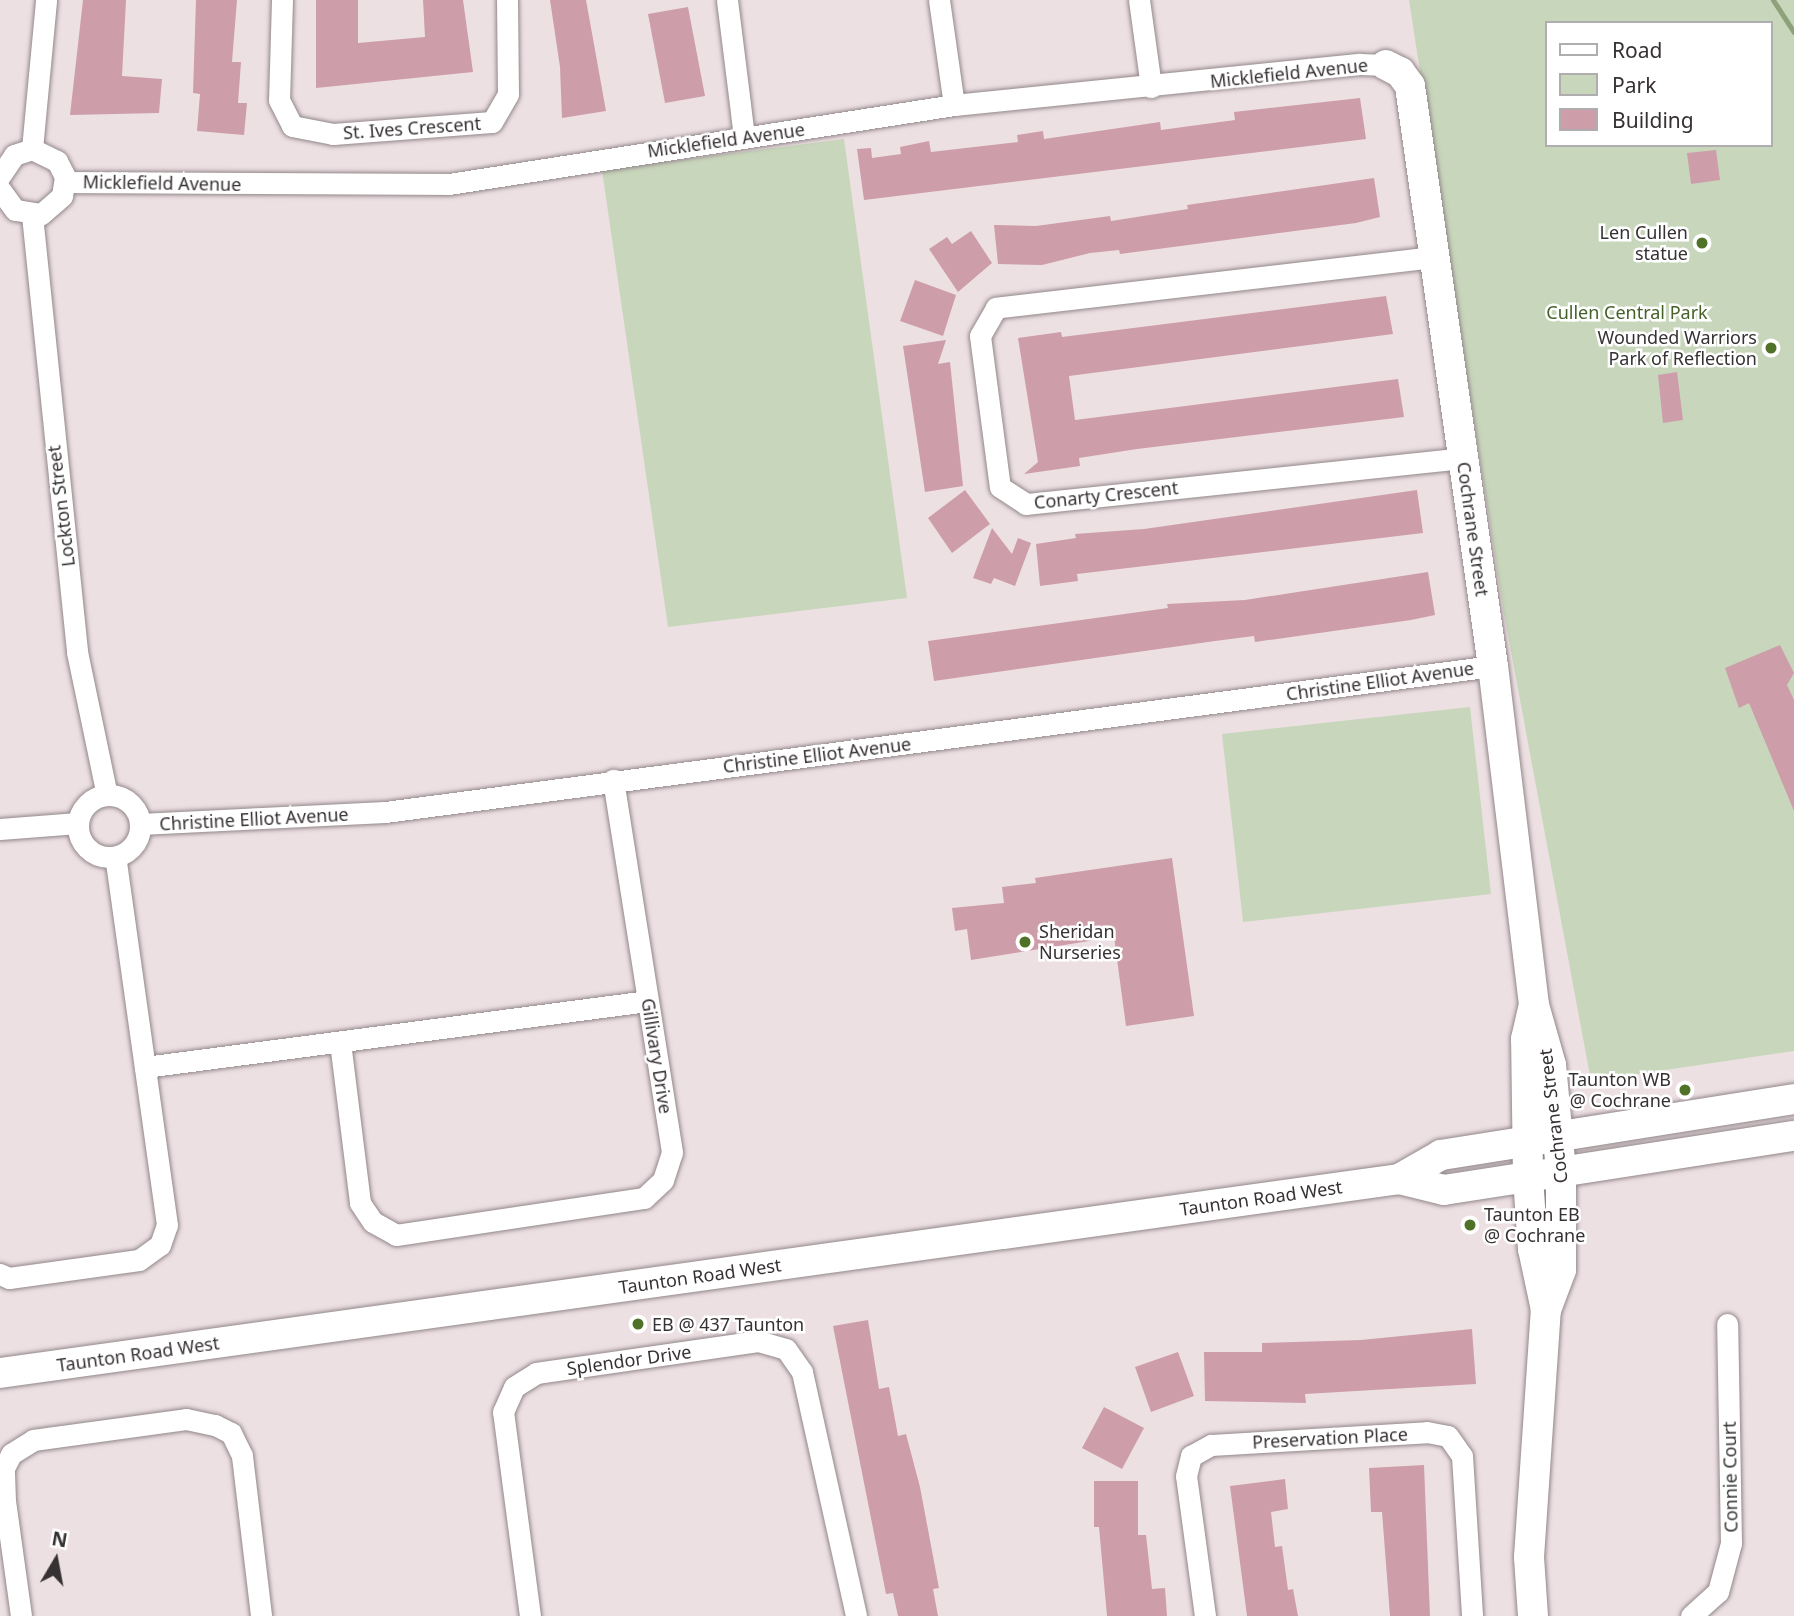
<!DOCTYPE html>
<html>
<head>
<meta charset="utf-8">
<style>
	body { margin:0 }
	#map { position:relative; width:1794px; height:1616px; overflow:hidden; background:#ede0e3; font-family:"Noto Sans",sans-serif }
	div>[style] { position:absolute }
	.green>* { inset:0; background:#c8d6bb }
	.stream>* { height:5px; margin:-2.5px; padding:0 2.5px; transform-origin:2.5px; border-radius:2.5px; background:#8da17b }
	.building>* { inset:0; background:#cd9daa }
	.roads { filter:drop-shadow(0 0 2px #92878a) drop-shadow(0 0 2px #92878a) }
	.street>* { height:21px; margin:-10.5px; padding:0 10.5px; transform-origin:10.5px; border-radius:10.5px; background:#fff }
	.street>.ring { margin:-10.5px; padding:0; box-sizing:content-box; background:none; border:21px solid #fff; border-radius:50% }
	.secondary>* { height:30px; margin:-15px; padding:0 15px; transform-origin:15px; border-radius:15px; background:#fff }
	.dots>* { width:19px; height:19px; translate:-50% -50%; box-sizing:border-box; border:4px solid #fff; border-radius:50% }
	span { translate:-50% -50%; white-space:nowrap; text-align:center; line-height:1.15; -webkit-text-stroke:5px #fff; paint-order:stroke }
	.street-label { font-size:18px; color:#363132 }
	.poi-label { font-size:18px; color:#363132 }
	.right { translate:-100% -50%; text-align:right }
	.left { translate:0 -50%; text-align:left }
	.park-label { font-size:18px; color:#456028 }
	.legend { position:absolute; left:1545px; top:21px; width:228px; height:126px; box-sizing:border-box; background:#fff; border:2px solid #afadad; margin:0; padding:9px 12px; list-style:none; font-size:21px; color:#363132 }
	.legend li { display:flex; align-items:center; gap:14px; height:35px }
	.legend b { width:35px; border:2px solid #afadad }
	.north { position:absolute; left:21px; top:1525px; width:70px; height:70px; -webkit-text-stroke:5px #fff; paint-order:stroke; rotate:10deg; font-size:19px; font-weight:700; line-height:28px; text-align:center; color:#363132 }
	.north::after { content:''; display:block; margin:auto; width:24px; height:32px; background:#363132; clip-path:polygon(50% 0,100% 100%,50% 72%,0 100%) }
</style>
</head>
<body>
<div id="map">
	<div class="green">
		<i style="clip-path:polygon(evenodd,1409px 0,1794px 0,1794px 1051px,1591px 1081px,1504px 614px,1409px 0,1547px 23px,1771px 23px,1771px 145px,1547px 145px,1547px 23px)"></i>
		<i style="clip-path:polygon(844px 139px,907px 598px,668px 627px,602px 170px)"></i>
		<i style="clip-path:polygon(1470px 707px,1491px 894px,1243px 922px,1222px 734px)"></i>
	</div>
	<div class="stream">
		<i style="left:1773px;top:0;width:38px;rotate:57deg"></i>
	</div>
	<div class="building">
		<i style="clip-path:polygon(83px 0,126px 0,122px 76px,162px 79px,159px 113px,70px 115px)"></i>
		<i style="clip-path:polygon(196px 0,237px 0,232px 62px,241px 62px,238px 103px,247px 103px,244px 135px,197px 131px,200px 94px,193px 93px)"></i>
		<i style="clip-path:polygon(316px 0,358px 0,358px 43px,425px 37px,423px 0,463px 0,473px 72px,316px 88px)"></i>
		<i style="clip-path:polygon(550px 0,586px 0,606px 111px,562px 118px,560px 67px)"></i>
		<i style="clip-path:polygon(688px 7px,705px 96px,665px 103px,648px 14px)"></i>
		<i style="clip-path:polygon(1360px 98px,1366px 139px,864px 200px,857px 149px,871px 148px,872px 158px,901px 154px,900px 147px,929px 141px,931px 152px,1018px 142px,1017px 135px,1043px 131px,1044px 139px,1160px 122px,1161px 130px,1235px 120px,1234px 112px)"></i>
		<i style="clip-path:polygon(1716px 150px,1720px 180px,1691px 184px,1687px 153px)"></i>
		<i style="clip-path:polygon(1374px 178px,1380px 217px,1356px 223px,1120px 254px,1119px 250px,1090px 253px,1042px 265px,998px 264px,994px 225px,1036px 226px,1110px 216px,1111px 221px,1188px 209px,1187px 205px)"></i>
		<i style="clip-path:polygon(971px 231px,992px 263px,958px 292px,929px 249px,947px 237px,952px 244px)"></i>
		<i style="clip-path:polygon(915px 280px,956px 295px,943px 336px,900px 321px)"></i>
		<i style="clip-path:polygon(1386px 296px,1393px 334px,1069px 376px,1075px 420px,1398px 379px,1404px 417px,1137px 449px,1079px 458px,1080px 466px,1024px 474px,1038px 462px,1018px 338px,1061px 332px,1062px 337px)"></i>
		<i style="clip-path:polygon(946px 340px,938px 364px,950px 362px,963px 486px,925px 492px,903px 346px)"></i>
		<i style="clip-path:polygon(1677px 372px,1683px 420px,1663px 423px,1658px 375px)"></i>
		<i style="clip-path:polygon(965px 490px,990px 524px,952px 553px,928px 518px)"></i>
		<i style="clip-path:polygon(1417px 490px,1423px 533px,1077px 574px,1078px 581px,1040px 586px,1036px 544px,1076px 538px,1075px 534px,1144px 529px)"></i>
		<i style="clip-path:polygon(992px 528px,1012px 554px,1018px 538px,1031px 543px,1015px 586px,994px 578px,991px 584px,973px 578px)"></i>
		<i style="clip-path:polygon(1428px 572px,1435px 615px,1411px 620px,1255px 642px,1254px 636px,1215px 641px,934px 681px,928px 641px,1168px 608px,1167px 604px,1245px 600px)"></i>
		<i style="clip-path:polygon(1780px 645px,1794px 673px,1787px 685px,1794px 700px,1794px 811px,1749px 703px,1739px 708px,1725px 668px)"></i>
		<i style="clip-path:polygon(1172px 858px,1194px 1016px,1126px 1026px,1114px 937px,971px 960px,967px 929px,955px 931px,952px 908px,1004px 903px,1002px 887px,1036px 883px,1035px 878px)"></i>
		<i style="clip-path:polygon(868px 1320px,879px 1389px,889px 1387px,898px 1436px,906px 1434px,920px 1487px,939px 1588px,933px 1589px,938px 1616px,898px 1616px,893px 1593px,886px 1594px,833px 1326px)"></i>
		<i style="clip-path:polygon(1472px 1329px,1476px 1384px,1305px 1394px,1306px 1403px,1205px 1401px,1204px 1352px,1262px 1352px,1262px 1343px,1361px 1340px)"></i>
		<i style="clip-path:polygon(1178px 1352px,1194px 1396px,1151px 1412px,1135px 1367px)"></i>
		<i style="clip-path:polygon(1104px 1407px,1144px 1428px,1122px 1469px,1082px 1448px)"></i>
		<i style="clip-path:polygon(1424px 1465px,1430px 1616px,1390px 1616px,1382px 1512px,1371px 1512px,1369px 1468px)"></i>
		<i style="clip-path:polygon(1285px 1479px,1288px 1509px,1271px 1512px,1275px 1547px,1282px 1546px,1288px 1590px,1293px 1589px,1298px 1616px,1247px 1616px,1230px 1486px)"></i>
		<i style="clip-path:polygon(1094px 1481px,1138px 1481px,1138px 1535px,1146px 1535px,1152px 1589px,1165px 1588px,1167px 1616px,1107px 1616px,1099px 1527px,1094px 1527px)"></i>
	</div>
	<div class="roads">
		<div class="street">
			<i style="left:282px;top:0;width:100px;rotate:91.7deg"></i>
			<i style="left:279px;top:100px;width:29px;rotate:63deg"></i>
			<i style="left:292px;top:126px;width:42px;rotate:11deg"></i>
			<i style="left:333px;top:134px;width:159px;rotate:-4.3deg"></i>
			<i style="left:492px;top:122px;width:32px;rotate:-60deg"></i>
			<i style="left:508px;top:94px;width:94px;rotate:-90.6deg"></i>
			<i style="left:727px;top:0;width:137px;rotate:82.9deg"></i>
			<i style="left:939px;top:0;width:106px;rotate:81.9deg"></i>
			<i style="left:1139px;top:0;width:88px;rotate:82.1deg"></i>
			<i style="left:32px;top:149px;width:150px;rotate:-84.6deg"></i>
			<i style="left:0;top:176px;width:25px;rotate:-56deg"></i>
			<i style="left:14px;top:155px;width:19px;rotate:-18deg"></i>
			<i style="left:32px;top:149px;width:28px;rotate:26deg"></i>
			<i style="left:57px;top:161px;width:18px;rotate:63deg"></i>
			<i style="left:65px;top:177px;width:19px;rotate:99deg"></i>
			<i style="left:62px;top:196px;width:28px;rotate:139deg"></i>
			<i style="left:41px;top:214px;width:26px;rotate:-171deg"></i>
			<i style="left:15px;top:210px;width:26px;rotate:-126deg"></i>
			<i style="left:65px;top:182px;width:384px;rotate:0.3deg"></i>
			<i style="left:449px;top:184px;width:511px;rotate:-8.89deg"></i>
			<i style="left:954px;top:105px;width:408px;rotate:-5.8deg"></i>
			<i style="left:1360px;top:64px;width:26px;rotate:2deg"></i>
			<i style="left:32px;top:215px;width:439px;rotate:84.1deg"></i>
			<i style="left:77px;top:652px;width:146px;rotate:78.2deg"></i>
			<i style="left:1434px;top:257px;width:441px;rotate:173.4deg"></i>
			<i style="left:996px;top:308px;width:32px;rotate:120deg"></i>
			<i style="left:980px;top:336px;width:152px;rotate:82.5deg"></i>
			<i style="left:1000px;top:487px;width:31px;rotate:33deg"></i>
			<i style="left:1026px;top:504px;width:438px;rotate:-6deg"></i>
			<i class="ring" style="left:78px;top:795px;width:41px;height:41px"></i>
			<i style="left:140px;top:824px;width:245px;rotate:-2.8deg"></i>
			<i style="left:385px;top:812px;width:1118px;rotate:-7.51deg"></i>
			<i style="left:0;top:829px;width:78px;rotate:-4.4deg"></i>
			<i style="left:340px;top:1042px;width:162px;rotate:82.9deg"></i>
			<i style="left:360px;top:1203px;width:23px;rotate:56deg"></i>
			<i style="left:373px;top:1222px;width:26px;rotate:29deg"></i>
			<i style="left:396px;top:1235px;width:251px;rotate:-8.5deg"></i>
			<i style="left:644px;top:1198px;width:26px;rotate:-43deg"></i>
			<i style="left:663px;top:1180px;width:29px;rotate:-72deg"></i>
			<i style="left:672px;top:1152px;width:377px;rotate:-99deg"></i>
			<i style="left:145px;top:1067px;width:507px;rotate:-7.48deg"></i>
			<i style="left:0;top:1274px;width:10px;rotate:24deg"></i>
			<i style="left:9px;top:1278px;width:131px;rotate:-7.9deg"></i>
			<i style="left:139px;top:1260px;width:26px;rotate:-36deg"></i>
			<i style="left:160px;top:1245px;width:21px;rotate:-71deg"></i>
			<i style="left:167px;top:1225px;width:372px;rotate:-98deg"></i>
			<i style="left:21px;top:1616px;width:116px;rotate:-97.9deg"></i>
			<i style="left:5px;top:1501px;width:33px;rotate:-92deg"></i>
			<i style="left:4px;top:1468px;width:16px;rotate:-63deg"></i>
			<i style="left:11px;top:1454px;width:26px;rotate:-32deg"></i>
			<i style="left:33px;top:1440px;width:154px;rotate:-7.8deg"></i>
			<i style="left:186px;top:1419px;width:30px;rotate:12deg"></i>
			<i style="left:215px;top:1425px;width:18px;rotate:27deg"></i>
			<i style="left:231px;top:1433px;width:25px;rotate:64deg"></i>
			<i style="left:242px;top:1456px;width:161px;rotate:83.2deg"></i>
			<i style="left:530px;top:1616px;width:206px;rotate:-97.5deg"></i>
			<i style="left:503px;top:1412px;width:27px;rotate:-66deg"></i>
			<i style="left:514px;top:1387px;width:26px;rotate:-32deg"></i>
			<i style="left:536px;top:1373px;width:224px;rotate:-8.2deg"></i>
			<i style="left:758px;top:1341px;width:29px;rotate:16deg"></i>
			<i style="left:786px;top:1349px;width:28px;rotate:55deg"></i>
			<i style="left:802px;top:1372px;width:250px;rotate:77.5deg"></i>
			<i style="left:1205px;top:1616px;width:141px;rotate:-97.7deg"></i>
			<i style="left:1186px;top:1476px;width:21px;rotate:-76deg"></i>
			<i style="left:1191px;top:1456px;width:23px;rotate:-29deg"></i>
			<i style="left:1211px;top:1445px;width:216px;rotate:-3.4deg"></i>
			<i style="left:1427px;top:1432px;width:21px;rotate:11deg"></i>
			<i style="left:1448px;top:1436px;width:24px;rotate:55deg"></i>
			<i style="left:1462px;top:1456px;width:160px;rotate:86.4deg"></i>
			<i style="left:1691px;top:1616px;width:36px;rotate:-42deg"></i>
			<i style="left:1718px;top:1592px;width:51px;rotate:-75.1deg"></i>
			<i style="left:1731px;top:1543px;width:219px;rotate:-91deg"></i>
		</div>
		<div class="secondary">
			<i style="left:1386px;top:65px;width:16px;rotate:27deg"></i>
			<i style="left:1400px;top:72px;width:17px;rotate:54deg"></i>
			<i style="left:1410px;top:86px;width:586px;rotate:81.86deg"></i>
			<i style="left:1493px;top:666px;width:341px;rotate:83.1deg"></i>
			<i style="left:1534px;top:1005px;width:62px;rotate:74.2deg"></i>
			<i style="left:1551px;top:1065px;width:106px;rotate:84.6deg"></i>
			<i style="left:1561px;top:1171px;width:99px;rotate:90deg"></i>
			<i style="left:1561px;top:1270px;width:43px;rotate:110.6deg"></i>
			<i style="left:1399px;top:1179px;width:48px;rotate:-29.7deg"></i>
			<i style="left:1441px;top:1155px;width:357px;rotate:-9deg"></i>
			<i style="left:0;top:1373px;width:1412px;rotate:-7.89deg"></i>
			<i style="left:1399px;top:1179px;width:46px;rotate:13.7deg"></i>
			<i style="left:1444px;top:1190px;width:354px;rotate:-8.8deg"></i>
			<i style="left:1533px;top:1616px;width:59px;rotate:-93.9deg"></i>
			<i style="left:1529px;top:1557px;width:248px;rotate:-86.1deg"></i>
			<i style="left:1546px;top:1310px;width:62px;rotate:-102deg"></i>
			<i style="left:1533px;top:1249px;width:72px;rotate:-94deg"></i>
			<i style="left:1528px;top:1177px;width:138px;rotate:-90.8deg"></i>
			<i style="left:1526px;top:1039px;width:32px;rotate:-77deg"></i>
		</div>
	</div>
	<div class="dots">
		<i style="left:1702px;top:243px;background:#4f7128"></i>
		<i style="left:1771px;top:348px;background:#4f7128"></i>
		<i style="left:1025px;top:942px;background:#4f7128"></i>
		<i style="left:1685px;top:1090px;background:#4f7128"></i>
		<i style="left:1470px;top:1225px;background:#4f7128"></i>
		<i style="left:638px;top:1324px;background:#4f7128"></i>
	</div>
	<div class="street-label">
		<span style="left:1289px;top:73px;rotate:-6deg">Micklefield Avenue</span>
		<span style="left:412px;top:128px;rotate:-4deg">St. Ives Crescent</span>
		<span style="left:726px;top:140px;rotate:-8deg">Micklefield Avenue</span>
		<span style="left:162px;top:183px;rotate:1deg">Micklefield Avenue</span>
		<span style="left:1106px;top:495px;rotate:-6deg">Conarty Crescent</span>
		<span style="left:61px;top:506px;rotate:-97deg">Lockton Street</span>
		<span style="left:1473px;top:529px;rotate:82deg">Cochrane Street</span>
		<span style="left:1380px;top:681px;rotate:-8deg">Christine Elliot Avenue</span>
		<span style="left:817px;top:755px;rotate:-7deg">Christine Elliot Avenue</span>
		<span style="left:254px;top:819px;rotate:-3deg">Christine Elliot Avenue</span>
		<span style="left:657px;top:1056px;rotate:81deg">Gillivary Drive</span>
		<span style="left:1553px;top:1116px;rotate:-97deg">Cochrane Street</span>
		<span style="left:1261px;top:1198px;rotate:-8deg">Taunton Road West</span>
		<span style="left:700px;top:1276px;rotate:-8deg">Taunton Road West</span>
		<span style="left:138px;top:1354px;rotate:-8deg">Taunton Road West</span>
		<span style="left:629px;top:1360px;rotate:-8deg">Splendor Drive</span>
		<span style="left:1330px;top:1438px;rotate:-3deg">Preservation Place</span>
		<span style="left:1730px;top:1477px;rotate:-91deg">Connie Court</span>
	</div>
	<div class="poi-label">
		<span class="right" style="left:1688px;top:243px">Len Cullen<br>statue</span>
		<span class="right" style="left:1757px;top:348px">Wounded Warriors<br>Park of Reflection</span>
		<span class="left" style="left:1039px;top:942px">Sheridan<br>Nurseries</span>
		<span class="right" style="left:1671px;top:1090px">Taunton WB<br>@ Cochrane</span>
		<span class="left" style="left:1484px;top:1225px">Taunton EB<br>@ Cochrane</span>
		<span class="left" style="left:652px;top:1324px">EB @ 437 Taunton</span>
	</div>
	<div class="park-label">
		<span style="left:1627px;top:312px">Cullen Central Park</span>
	</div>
	<ul class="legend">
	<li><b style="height:9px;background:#fff"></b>Road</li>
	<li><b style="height:19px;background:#c8d6bb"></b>Park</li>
	<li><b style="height:19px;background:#cd9daa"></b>Building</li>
	</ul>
	<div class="north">N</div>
</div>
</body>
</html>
